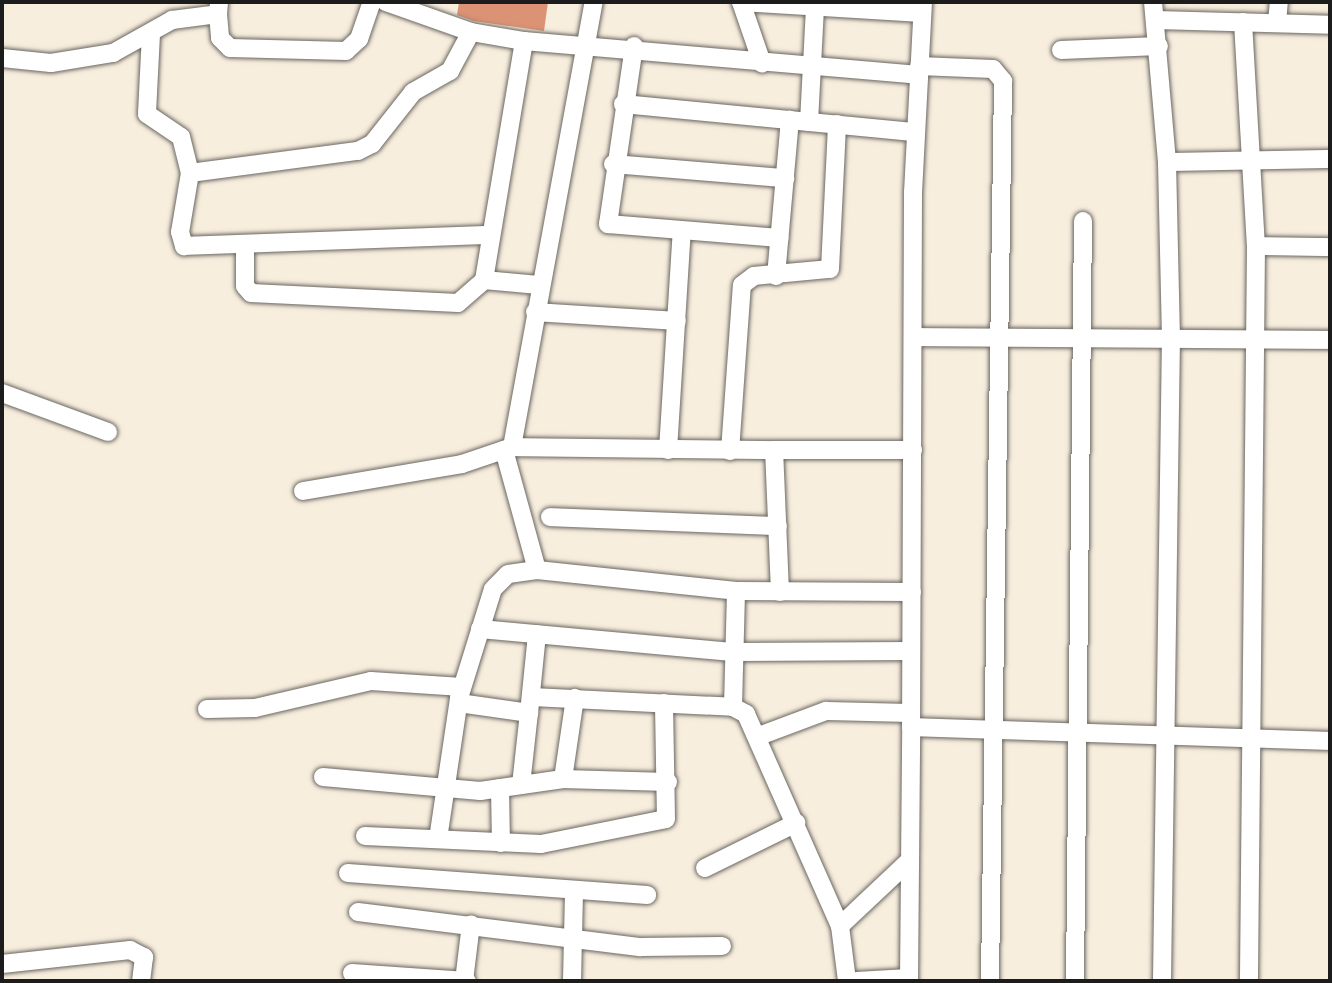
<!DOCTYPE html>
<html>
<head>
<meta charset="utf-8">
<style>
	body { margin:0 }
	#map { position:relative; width:1332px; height:983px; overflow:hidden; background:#f8eede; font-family:Vollkorn,serif }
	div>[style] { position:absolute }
	.building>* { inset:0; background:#dc9274 }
	.roads { filter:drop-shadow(0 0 2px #696660) drop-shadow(0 0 2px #696660) }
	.minor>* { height:18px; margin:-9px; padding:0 9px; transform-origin:9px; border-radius:9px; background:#fff }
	span { translate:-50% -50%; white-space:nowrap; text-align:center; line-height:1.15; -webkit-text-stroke:7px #fdfcf7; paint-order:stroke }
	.frame { position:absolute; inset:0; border:4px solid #1c1c1c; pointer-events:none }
</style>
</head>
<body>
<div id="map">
	<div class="building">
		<i style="clip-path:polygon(459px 2px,548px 2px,544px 31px,474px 21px,457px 15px)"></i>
	</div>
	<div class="roads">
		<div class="minor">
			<i style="left:386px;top:2px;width:90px;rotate:19.4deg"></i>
			<i style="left:471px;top:32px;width:54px;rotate:9.6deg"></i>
			<i style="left:524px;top:41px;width:396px;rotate:4.9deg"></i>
			<i style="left:741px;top:2px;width:181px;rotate:3.5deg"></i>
			<i style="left:741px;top:2px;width:65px;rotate:71deg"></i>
			<i style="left:923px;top:2px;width:190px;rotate:93deg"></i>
			<i style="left:913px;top:192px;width:535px;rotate:90.21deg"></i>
			<i style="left:911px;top:727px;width:419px;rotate:1.9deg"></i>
			<i style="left:1153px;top:2px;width:161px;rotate:85deg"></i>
			<i style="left:1167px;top:162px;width:174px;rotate:88.7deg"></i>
			<i style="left:1171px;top:336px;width:645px;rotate:90.8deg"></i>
			<i style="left:218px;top:14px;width:24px;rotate:85deg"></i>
			<i style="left:220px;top:38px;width:14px;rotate:45deg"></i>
			<i style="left:230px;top:48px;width:116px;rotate:1.5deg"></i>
			<i style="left:346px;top:51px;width:18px;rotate:-43deg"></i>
			<i style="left:359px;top:39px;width:39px;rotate:-71deg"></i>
			<i style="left:1156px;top:20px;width:174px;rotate:1.6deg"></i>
			<i style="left:1243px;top:22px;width:224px;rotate:86.7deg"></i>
			<i style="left:1256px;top:246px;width:735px;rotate:90.55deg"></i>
			<i style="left:1277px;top:23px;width:21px;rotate:-85deg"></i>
			<i style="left:151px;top:34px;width:80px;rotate:92.9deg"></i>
			<i style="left:147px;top:114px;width:41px;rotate:34.1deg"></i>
			<i style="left:181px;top:137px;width:37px;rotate:76deg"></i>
			<i style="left:190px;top:173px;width:60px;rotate:99.6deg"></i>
			<i style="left:180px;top:232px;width:15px;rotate:74deg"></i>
			<i style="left:184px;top:246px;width:306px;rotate:-2.1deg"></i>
			<i style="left:524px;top:41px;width:242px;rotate:99.5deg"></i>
			<i style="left:484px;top:280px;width:55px;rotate:5.2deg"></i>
			<i style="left:634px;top:46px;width:180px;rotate:98.3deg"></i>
			<i style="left:608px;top:224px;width:172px;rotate:4.7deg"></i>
			<i style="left:1061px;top:50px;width:98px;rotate:-2.3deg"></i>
			<i style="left:2px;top:58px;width:49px;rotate:5.8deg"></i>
			<i style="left:51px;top:63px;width:63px;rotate:-9.2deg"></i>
			<i style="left:113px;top:53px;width:68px;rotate:-29.2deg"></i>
			<i style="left:172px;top:20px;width:46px;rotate:-7.4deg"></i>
			<i style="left:218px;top:14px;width:12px;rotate:-85deg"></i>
			<i style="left:919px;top:66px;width:74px;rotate:2.3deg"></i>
			<i style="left:993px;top:69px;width:16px;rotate:50deg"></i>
			<i style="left:1003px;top:81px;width:900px;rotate:90.83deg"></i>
			<i style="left:623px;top:104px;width:294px;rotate:5.5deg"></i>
			<i style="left:809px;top:122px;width:114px;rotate:-87deg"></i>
			<i style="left:1167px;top:162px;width:163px;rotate:-1.1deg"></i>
			<i style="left:613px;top:164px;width:173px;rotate:4.7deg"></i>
			<i style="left:190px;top:173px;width:169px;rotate:-7.5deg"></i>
			<i style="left:358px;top:151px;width:16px;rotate:-27deg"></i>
			<i style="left:372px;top:144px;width:66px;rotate:-51.7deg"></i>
			<i style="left:413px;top:92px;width:43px;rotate:-29.6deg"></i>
			<i style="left:450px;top:71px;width:44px;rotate:-61.7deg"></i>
			<i style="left:245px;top:245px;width:41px;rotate:90deg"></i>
			<i style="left:245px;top:286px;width:9px;rotate:49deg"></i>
			<i style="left:251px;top:293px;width:207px;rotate:2.8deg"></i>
			<i style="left:458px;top:303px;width:35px;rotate:-41deg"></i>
			<i style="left:1256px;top:246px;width:74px;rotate:0.8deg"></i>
			<i style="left:776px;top:276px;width:157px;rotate:-84.9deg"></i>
			<i style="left:535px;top:312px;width:142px;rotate:3.6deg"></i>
			<i style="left:914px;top:337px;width:416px;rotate:0.4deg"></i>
			<i style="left:2px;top:393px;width:113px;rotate:20.2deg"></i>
			<i style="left:512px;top:447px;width:452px;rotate:-79.6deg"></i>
			<i style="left:504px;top:450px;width:124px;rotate:74.6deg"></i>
			<i style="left:537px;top:570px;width:200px;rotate:6deg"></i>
			<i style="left:736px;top:591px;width:176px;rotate:0.3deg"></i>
			<i style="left:668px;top:450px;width:220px;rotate:-86.4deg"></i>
			<i style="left:730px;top:451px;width:166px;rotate:-85.9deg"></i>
			<i style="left:742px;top:285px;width:15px;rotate:-37deg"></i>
			<i style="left:754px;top:276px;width:76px;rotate:-5.3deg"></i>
			<i style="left:830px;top:269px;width:145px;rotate:-87.2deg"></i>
			<i style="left:303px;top:491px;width:161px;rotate:-9.6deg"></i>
			<i style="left:462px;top:464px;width:53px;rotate:-18.8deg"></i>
			<i style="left:512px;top:447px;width:262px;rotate:0.7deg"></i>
			<i style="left:550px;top:517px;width:228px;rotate:2.3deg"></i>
			<i style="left:780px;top:592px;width:142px;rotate:-92.4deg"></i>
			<i style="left:774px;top:450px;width:139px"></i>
			<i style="left:480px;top:629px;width:256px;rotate:5.2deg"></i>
			<i style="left:735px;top:652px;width:176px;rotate:-0.3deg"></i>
			<i style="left:532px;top:697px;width:201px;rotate:2.8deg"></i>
			<i style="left:733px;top:707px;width:15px;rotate:28deg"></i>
			<i style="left:746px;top:714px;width:232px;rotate:66.1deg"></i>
			<i style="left:840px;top:926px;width:55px;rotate:82.7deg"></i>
			<i style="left:459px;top:703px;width:71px;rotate:8.1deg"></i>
			<i style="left:529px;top:713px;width:79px;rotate:-84.2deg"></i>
			<i style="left:733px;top:707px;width:116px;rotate:-88.5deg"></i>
			<i style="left:207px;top:709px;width:48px;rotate:-1.2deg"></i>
			<i style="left:255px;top:708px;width:119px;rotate:-13.1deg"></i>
			<i style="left:371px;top:681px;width:91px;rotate:3.8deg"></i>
			<i style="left:759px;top:736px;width:72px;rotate:-20.5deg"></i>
			<i style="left:826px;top:711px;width:85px;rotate:1.3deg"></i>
			<i style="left:323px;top:777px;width:158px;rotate:5.1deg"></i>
			<i style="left:480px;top:791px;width:84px;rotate:-8.2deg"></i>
			<i style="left:563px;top:779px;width:105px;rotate:1.6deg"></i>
			<i style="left:563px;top:779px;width:82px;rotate:-81.6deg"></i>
			<i style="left:521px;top:785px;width:72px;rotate:-83.7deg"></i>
			<i style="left:500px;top:788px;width:55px;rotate:89deg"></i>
			<i style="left:365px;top:836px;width:176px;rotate:2.6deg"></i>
			<i style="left:541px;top:844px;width:127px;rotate:-11.3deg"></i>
			<i style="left:666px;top:819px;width:116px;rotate:-91deg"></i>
			<i style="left:438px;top:839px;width:143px;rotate:-81.5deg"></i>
			<i style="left:459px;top:698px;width:114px;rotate:-72.7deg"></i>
			<i style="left:493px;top:589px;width:21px;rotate:-45deg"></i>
			<i style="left:508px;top:574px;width:29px;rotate:-8deg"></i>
			<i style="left:705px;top:868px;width:102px;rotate:-26.3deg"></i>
			<i style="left:348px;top:873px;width:300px;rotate:4.2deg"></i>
			<i style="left:358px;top:912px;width:285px;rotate:7.1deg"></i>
			<i style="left:641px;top:947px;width:81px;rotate:-0.7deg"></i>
			<i style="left:840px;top:926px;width:95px;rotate:-43.3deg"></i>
			<i style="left:2px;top:964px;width:129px;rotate:-6.2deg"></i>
			<i style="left:130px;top:950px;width:16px;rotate:27deg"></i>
			<i style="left:144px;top:957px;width:24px;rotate:97deg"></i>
			<i style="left:352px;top:973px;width:115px;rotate:4deg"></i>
			<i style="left:464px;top:981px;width:57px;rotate:-83deg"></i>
			<i style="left:572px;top:981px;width:91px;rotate:-88.7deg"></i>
			<i style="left:857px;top:981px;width:51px;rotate:-3.4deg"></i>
			<i style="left:909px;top:981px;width:254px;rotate:-89.5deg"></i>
			<i style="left:1075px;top:981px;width:760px;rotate:-89.4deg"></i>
		</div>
	</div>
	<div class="frame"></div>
</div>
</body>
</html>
